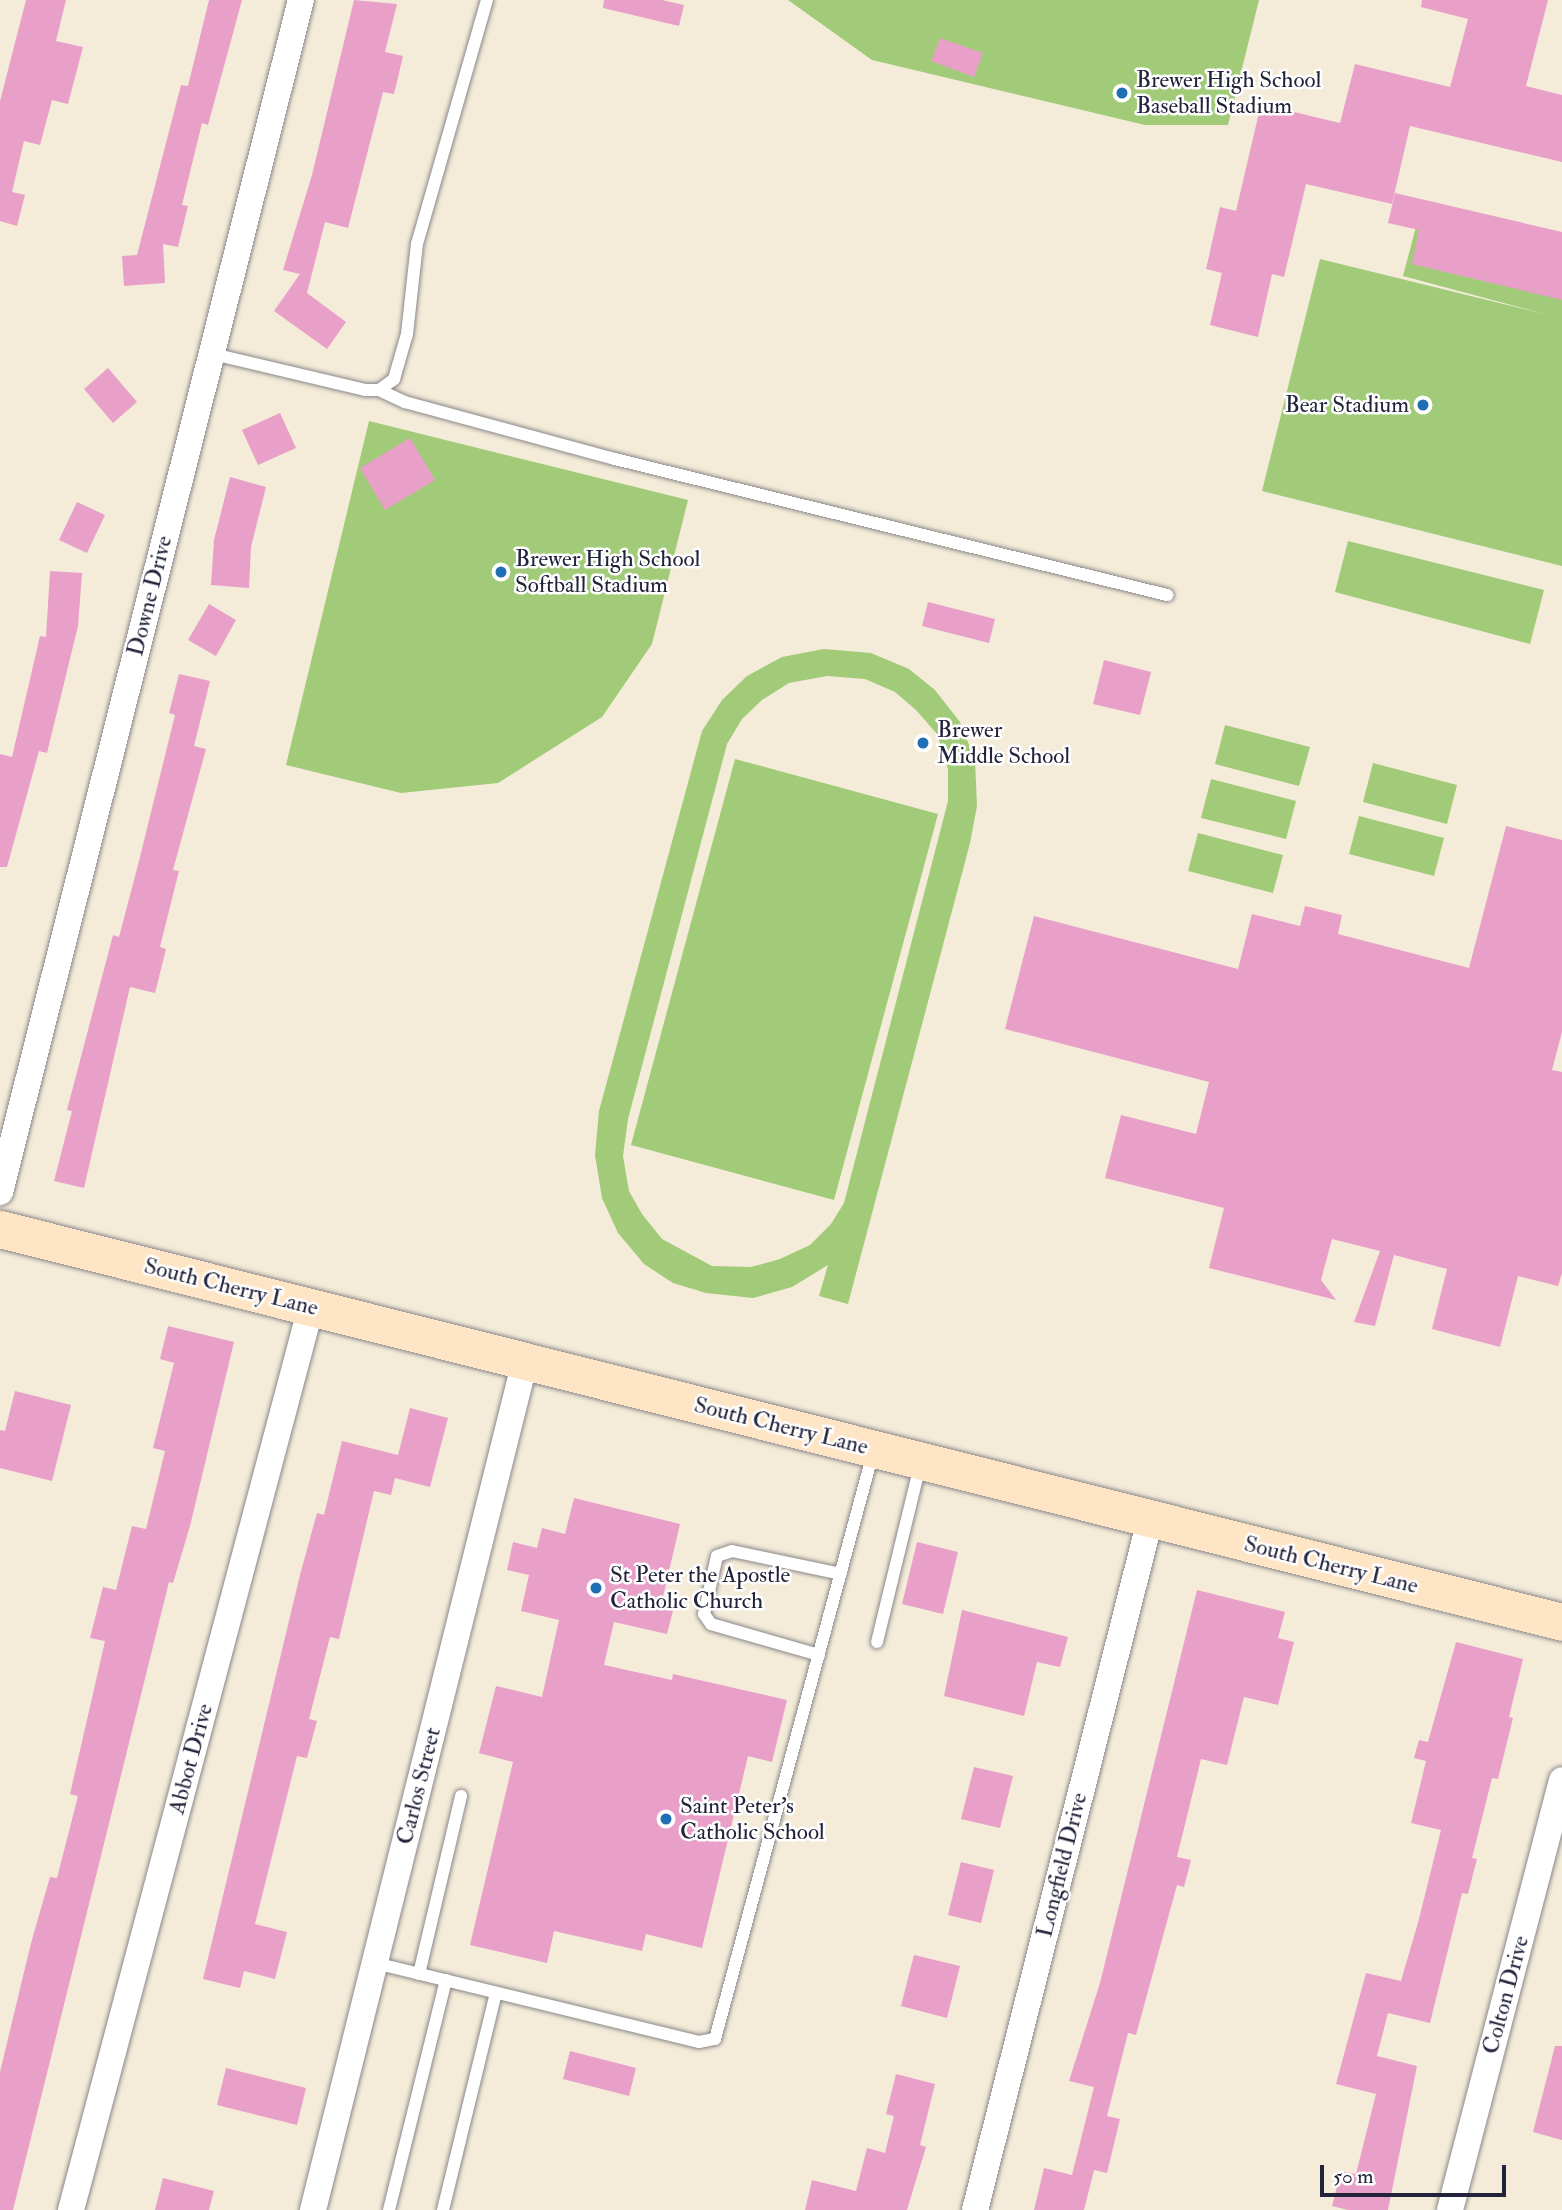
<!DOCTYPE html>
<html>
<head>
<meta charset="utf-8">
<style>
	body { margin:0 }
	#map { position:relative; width:1562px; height:2210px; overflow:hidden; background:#f4ecd9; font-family:"IM FELL Double Pica",serif }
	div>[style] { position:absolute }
	.green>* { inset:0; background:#a1cb78 }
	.building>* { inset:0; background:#e8a0c9 }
	.roads { filter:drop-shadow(0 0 2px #8b878a) drop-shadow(0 0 2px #8b878a) }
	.lane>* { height:12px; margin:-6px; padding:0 6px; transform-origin:6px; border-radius:6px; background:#fff }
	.street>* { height:26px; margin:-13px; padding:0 13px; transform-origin:13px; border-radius:13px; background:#fff }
	.secondary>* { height:37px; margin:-18.5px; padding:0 18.5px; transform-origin:18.5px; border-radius:18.5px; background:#fde5c5 }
	.dots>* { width:19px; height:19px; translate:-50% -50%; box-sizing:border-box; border:4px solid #fff; border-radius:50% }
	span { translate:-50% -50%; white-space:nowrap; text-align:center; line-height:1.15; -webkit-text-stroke:5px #fff; paint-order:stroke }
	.poi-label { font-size:23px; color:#22223b }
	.left { translate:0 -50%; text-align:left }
	.right { translate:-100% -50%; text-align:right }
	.street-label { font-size:23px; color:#22223b }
	.scale { position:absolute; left:1320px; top:2165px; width:186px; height:32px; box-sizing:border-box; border:4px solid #22223b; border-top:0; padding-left:9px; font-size:21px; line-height:24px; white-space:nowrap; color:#22223b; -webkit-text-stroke:5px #fff; paint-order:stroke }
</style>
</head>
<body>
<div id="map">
	<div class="green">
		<i style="clip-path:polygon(788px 0,1259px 0,1228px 125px,1145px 125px,872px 60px)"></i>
		<i style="clip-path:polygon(1421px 208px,1562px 246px,1562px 566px,1262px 491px,1320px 259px,1548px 315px,1403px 276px)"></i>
		<i style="clip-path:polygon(369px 421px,688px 500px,652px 644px,602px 717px,498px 783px,401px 793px,286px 765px)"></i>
		<i style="clip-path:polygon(1348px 541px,1544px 590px,1530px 644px,1335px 592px)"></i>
		<i style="clip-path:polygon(evenodd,824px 649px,871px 653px,909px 669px,935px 690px,960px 722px,975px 760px,977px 806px,970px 843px,848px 1304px,819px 1296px,828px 1265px,792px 1287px,753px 1298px,706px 1293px,673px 1283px,644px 1264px,618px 1233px,602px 1198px,595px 1155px,599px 1111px,702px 731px,722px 700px,747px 676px,782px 657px,824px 649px,827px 676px,865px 679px,895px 692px,916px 710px,937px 734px,948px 769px,948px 801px,844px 1203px,831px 1224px,810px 1245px,780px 1259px,751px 1267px,712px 1266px,662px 1239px,642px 1214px,629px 1191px,623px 1156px,628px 1119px,727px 744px,742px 719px,762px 700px,789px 683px,827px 676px)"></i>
		<i style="clip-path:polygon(1225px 725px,1310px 747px,1299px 786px,1215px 764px)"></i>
		<i style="clip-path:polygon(735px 759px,938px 814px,834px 1200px,631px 1145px)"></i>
		<i style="clip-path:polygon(1373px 763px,1457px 785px,1447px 824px,1363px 802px)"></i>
		<i style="clip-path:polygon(1211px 779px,1296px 801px,1286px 839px,1201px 818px)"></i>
		<i style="clip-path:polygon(1359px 816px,1444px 838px,1434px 876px,1349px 854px)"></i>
		<i style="clip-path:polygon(1198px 833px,1283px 855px,1273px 893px,1188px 871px)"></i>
	</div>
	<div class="building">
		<i style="clip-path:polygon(26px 0,66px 0,56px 41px,83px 47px,68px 104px,52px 100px,40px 145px,24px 141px,12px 192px,25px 195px,17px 226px,0 221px,0 101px)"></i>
		<i style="clip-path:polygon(209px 0,242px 0,208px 125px,202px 123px,182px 205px,188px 206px,178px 247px,163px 244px,165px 283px,124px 286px,122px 256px,137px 255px,181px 85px,188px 86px)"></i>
		<i style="clip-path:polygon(354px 0,397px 4px,385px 52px,403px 56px,394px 94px,383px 92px,348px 228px,325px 222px,307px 293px,346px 322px,327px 349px,274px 311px,300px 274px,283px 270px,312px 175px)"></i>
		<i style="clip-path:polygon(604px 0,662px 0,684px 5px,679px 26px,603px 8px)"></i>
		<i style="clip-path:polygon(1422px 0,1548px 0,1526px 86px,1562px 95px,1562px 162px,1410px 126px,1392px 204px,1306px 184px,1284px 277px,1272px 274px,1258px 337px,1210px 325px,1222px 273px,1206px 269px,1220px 207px,1236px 211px,1261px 104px,1340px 123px,1355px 64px,1450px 87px,1468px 19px,1421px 7px)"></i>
		<i style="clip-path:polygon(940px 38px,983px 53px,974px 77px,931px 61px)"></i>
		<i style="clip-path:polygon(1395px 193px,1562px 232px,1562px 300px,1412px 264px,1419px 230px,1388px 223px)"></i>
		<i style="clip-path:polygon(108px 368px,137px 402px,113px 423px,84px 389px)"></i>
		<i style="clip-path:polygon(280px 413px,296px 448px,258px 465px,242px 430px)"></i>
		<i style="clip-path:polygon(410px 438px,435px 480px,385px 510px,360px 468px)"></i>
		<i style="clip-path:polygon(230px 477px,266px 487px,251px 547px,249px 588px,211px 585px,214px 540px)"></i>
		<i style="clip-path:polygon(77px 502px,105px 515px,87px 553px,59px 540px)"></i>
		<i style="clip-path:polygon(50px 571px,82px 573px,78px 626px,47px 753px,39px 751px,7px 867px,0 867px,0 754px,12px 757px,40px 636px,46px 637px)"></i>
		<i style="clip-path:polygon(928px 602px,995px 619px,989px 643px,922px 626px)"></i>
		<i style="clip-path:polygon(209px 604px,236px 620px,216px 656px,188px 640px)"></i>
		<i style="clip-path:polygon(1104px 660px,1151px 672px,1140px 715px,1093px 704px)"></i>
		<i style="clip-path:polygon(179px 674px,210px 681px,194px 746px,206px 749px,173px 870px,179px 871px,160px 947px,166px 949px,155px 993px,130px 987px,84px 1188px,54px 1181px,72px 1111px,67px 1110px,113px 935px,119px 937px,139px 861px,175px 715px,169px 713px)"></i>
		<i style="clip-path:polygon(1506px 826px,1562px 840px,1562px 1032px,1552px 1070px,1562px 1072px,1562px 1273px,1558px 1286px,1518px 1276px,1500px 1347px,1432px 1329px,1447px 1269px,1394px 1255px,1375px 1326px,1354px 1322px,1380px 1251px,1332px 1239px,1321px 1280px,1336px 1300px,1209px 1268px,1224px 1208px,1105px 1178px,1121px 1115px,1196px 1134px,1209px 1082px,1005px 1029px,1034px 916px,1238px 969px,1252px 914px,1300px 926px,1305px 906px,1342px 915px,1338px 934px,1469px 968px)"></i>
		<i style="clip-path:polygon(168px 1326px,234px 1342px,190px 1526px,173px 1583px,169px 1582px,13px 2210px,0 2210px,0 2072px,31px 1943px,50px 1877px,57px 1878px,78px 1796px,70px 1794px,105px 1641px,90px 1638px,103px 1587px,116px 1590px,132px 1526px,146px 1529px,165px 1451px,153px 1448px,174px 1363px,160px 1359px)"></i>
		<i style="clip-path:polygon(15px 1391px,71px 1405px,52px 1481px,0 1468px,0 1430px,5px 1431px)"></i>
		<i style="clip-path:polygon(410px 1408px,448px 1418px,430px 1487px,395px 1478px,391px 1495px,374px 1491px,339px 1639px,330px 1637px,309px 1719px,317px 1721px,307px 1758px,297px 1756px,255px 1924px,287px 1932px,275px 1979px,244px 1971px,240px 1988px,203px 1979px,300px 1575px,317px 1513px,324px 1515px,342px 1441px,398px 1455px)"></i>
		<i style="clip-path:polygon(574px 1498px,680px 1524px,662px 1601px,675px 1603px,667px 1634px,614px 1622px,604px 1665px,672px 1680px,673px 1674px,787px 1700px,772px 1762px,748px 1756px,702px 1948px,646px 1934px,642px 1951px,554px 1931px,547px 1963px,470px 1945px,513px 1762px,479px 1753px,496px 1686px,542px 1697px,559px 1620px,521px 1611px,529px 1575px,507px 1570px,513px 1542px,537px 1548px,542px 1528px,565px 1534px)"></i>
		<i style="clip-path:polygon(917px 1542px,958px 1552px,943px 1614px,902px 1604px)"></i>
		<i style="clip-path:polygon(1197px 1590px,1285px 1612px,1278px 1638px,1294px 1642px,1278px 1705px,1244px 1697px,1227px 1765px,1201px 1759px,1177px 1857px,1191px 1860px,1184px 1887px,1177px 1885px,1136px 2035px,1128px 2033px,1107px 2116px,1120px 2119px,1107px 2173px,1094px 2170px,1084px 2210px,1034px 2210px,1044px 2168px,1072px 2175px,1094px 2087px,1069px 2081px,1100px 1983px)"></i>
		<i style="clip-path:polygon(962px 1610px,1068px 1637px,1060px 1667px,1037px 1662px,1024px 1716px,944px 1696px)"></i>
		<i style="clip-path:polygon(1456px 1642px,1523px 1659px,1509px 1717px,1513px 1718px,1498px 1779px,1492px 1778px,1472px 1858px,1477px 1859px,1468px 1894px,1462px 1893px,1430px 2023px,1388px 2013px,1377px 2056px,1417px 2066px,1388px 2210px,1348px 2210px,1332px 2206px,1341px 2171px,1356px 2174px,1376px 2094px,1336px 2084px,1366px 1973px,1401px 1981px,1419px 1919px,1441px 1830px,1411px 1823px,1426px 1761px,1414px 1758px,1419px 1740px,1428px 1742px)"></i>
		<i style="clip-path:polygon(974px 1767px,1013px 1776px,1000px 1828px,961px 1819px)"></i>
		<i style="clip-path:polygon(961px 1862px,994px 1870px,981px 1923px,948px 1915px)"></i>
		<i style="clip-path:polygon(914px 1955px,960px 1966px,947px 2018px,901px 2006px)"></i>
		<i style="clip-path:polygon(1555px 2046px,1562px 2046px,1562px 2140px,1533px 2132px)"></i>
		<i style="clip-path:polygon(570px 2051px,636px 2068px,629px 2096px,563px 2079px)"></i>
		<i style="clip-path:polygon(226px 2068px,306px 2088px,297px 2125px,217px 2105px)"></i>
		<i style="clip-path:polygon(896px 2074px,935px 2084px,920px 2145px,926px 2147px,907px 2210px,805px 2210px,812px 2180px,856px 2191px,867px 2148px,885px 2153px,894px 2116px,886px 2114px)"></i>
		<i style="clip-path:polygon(163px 2178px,214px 2191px,209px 2210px,155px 2210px)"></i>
	</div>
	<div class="roads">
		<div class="lane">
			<i style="left:213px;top:354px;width:156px;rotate:13.3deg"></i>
			<i style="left:365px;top:390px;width:14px"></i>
			<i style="left:379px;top:390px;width:19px;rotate:-36deg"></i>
			<i style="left:394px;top:379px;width:47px;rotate:-73.9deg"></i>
			<i style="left:407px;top:334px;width:91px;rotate:-83.7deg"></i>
			<i style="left:417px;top:244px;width:254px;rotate:-74deg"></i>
			<i style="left:379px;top:390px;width:29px;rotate:25deg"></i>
			<i style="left:405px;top:402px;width:218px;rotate:15.2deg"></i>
			<i style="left:615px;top:459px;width:569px;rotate:13.84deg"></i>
			<i style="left:877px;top:1642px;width:182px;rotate:-76.3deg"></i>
			<i style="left:819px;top:1655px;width:112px;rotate:-164deg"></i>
			<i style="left:711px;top:1624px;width:12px;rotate:-125deg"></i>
			<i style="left:704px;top:1614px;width:59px;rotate:-77.4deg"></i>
			<i style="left:717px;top:1556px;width:16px;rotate:-18deg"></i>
			<i style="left:732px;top:1551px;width:111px;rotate:11.9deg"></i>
			<i style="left:375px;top:1963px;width:333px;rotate:13.7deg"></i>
			<i style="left:699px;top:2042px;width:16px;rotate:-11deg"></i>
			<i style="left:715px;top:2039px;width:607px;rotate:-74.91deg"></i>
			<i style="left:419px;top:1974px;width:183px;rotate:-76.7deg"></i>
			<i style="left:389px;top:2210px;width:237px;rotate:-76.1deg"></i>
			<i style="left:443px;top:2210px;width:223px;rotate:-76.3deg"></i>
		</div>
		<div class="street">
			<i style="left:0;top:1192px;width:1229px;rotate:-75.83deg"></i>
			<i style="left:71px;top:2210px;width:934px;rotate:-75.12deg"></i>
			<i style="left:313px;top:2210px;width:875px;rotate:-75.98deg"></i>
			<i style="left:975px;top:2210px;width:712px;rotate:-75.77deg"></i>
			<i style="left:1450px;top:2210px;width:444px;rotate:-75.4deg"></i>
		</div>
		<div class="secondary">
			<i style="left:0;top:1229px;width:1611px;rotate:14.12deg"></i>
		</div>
	</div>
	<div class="dots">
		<i style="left:1122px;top:93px;background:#1f6fb2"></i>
		<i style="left:1423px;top:405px;background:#1f6fb2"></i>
		<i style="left:501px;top:572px;background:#1f6fb2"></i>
		<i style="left:923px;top:743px;background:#1f6fb2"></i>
		<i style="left:596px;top:1588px;background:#1f6fb2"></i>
		<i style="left:666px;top:1819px;background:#1f6fb2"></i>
	</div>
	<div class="poi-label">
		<span class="left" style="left:1136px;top:93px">Brewer High School<br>Baseball Stadium</span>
		<span class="right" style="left:1409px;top:405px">Bear Stadium</span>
		<span class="left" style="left:515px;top:572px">Brewer High School<br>Softball Stadium</span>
		<span class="left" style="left:937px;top:743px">Brewer<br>Middle School</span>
		<span class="left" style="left:610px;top:1588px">St Peter the Apostle<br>Catholic Church</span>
		<span class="left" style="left:680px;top:1819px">Saint Peter's<br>Catholic School</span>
	</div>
	<div class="street-label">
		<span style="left:150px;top:596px;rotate:-76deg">Downe Drive</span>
		<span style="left:231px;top:1287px;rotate:14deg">South Cherry Lane</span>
		<span style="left:781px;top:1426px;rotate:14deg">South Cherry Lane</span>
		<span style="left:1331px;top:1565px;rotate:14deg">South Cherry Lane</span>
		<span style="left:191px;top:1759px;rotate:-75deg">Abbot Drive</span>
		<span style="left:419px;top:1786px;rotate:-76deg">Carlos Street</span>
		<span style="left:1062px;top:1865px;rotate:-76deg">Longfield Drive</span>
		<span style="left:1506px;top:1995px;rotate:-75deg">Colton Drive</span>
	</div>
	<div class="scale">50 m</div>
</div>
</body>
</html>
